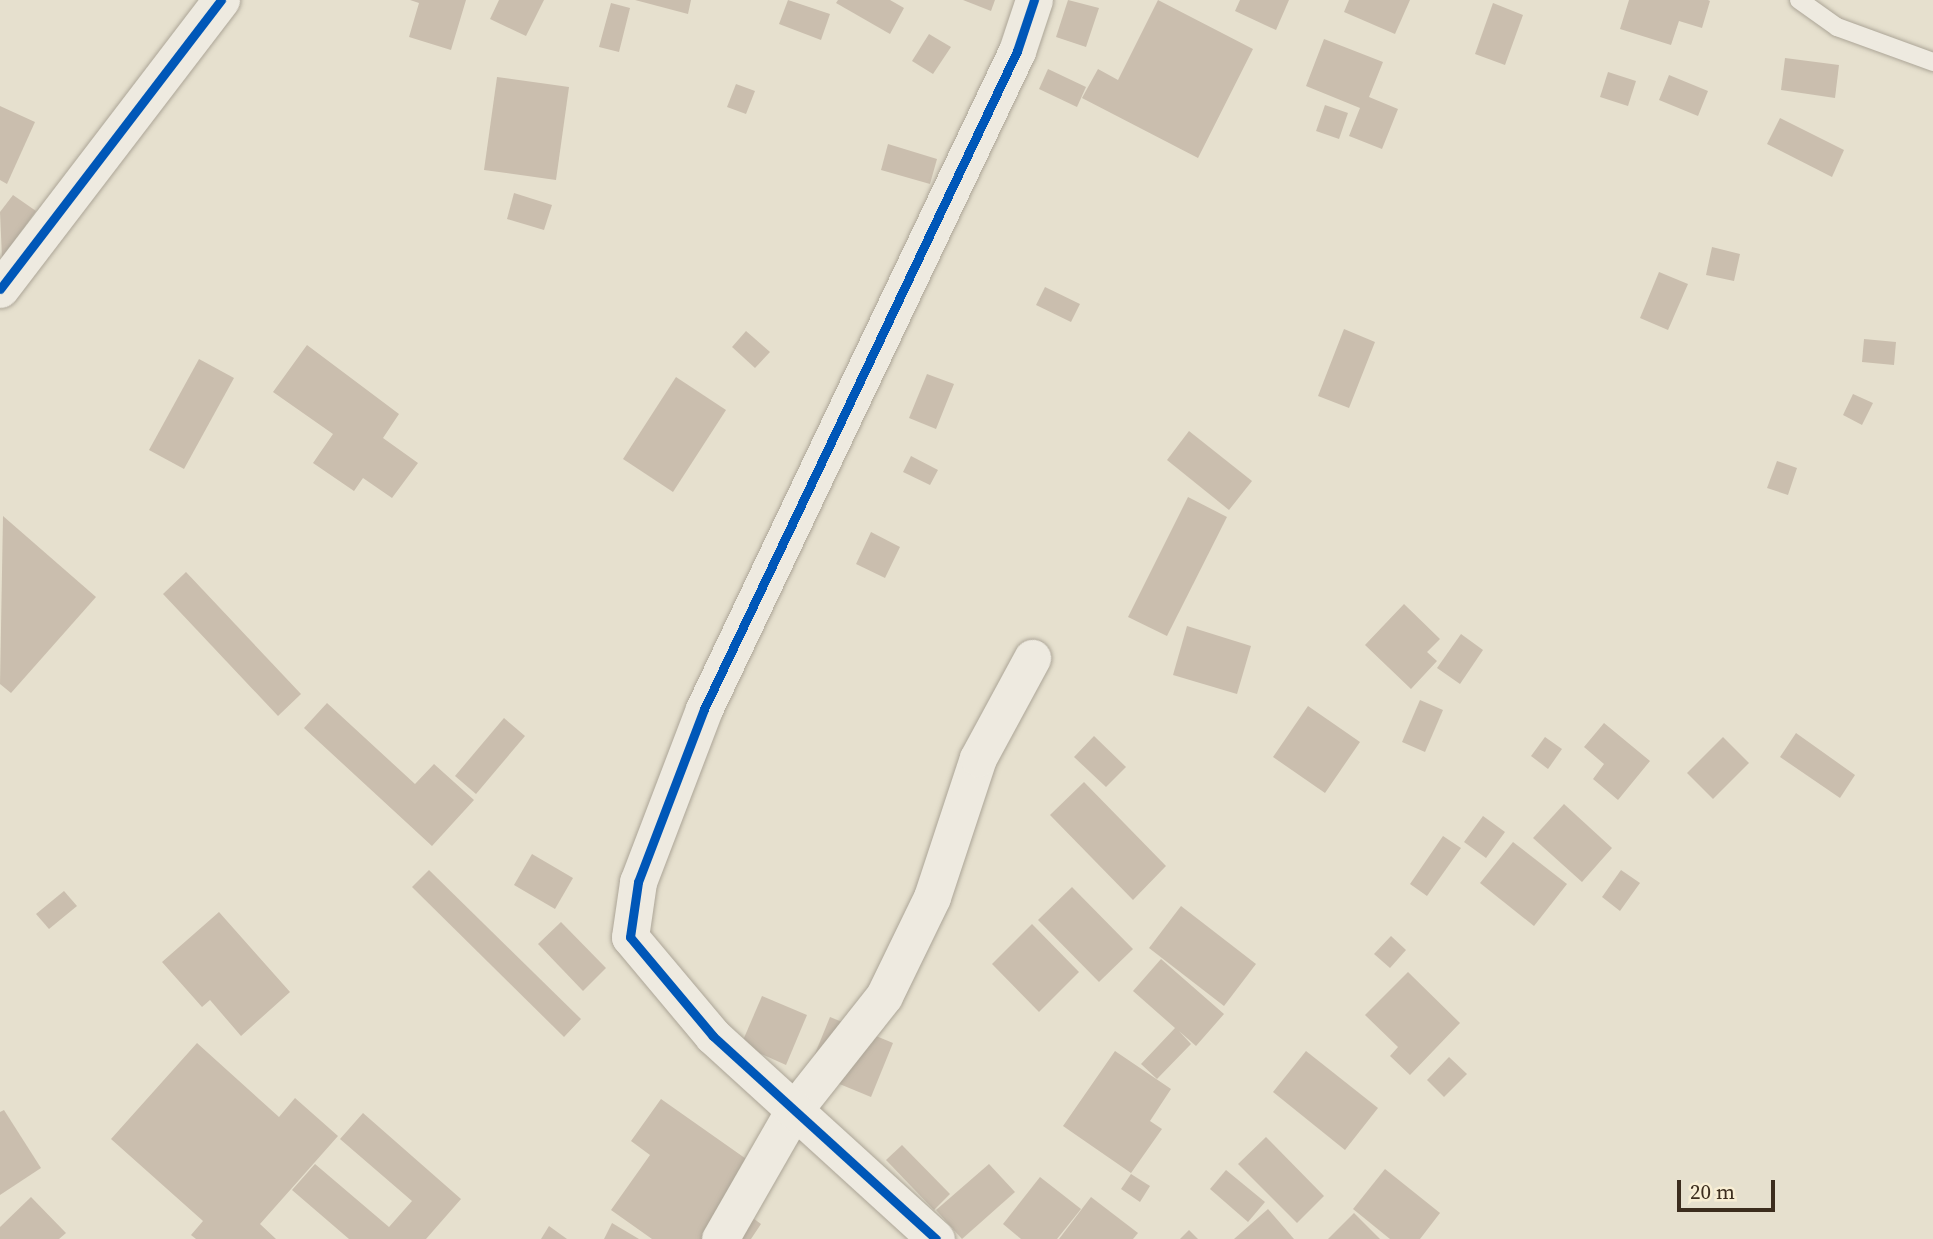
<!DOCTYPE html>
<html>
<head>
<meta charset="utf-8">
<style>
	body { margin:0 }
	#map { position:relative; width:1933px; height:1239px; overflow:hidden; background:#e6e0ce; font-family:"Source Serif 4",serif }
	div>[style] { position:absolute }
	.building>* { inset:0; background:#cabeae }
	.roads { filter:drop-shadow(0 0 2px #aca597) drop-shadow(0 0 2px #aca597) }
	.lane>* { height:18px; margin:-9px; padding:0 9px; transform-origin:9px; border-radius:9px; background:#eeeae0 }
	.street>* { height:37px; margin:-18.5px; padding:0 18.5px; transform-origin:18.5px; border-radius:18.5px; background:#eeeae0 }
	.cycleway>* { height:9px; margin:-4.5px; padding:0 4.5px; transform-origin:4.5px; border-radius:4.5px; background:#0057b8 }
	span { translate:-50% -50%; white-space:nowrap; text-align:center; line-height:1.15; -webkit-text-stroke:7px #f8eed4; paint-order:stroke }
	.scale { position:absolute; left:1677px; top:1180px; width:98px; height:32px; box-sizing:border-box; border:4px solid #3c2d1e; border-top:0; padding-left:9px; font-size:21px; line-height:24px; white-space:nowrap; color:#3c2d1e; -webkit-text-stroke:5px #f8eed4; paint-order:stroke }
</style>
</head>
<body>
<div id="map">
	<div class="building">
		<i style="clip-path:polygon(410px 0,466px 0,451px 50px,409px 37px,419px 3px)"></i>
		<i style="clip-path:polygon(499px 0,544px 0,526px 36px,490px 19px)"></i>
		<i style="clip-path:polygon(635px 0,691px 0,688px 14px)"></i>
		<i style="clip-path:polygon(788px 0,830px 14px,821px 40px,779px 24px)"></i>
		<i style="clip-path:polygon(838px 0,890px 0,904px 8px,890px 34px,836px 3px)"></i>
		<i style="clip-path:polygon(963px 0,995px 0,991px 11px)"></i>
		<i style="clip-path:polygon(1068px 0,1099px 8px,1086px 47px,1056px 37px)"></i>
		<i style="clip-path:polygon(1158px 0,1253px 49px,1198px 158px,1082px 98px,1098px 69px,1118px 80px)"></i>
		<i style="clip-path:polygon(1240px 0,1289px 0,1276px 30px,1235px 11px)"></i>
		<i style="clip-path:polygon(1349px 0,1410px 0,1395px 34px,1344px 12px)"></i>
		<i style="clip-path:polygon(1629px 0,1708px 0,1710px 1px,1702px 28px,1679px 21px,1671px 45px,1620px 29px)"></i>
		<i style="clip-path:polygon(611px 3px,630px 8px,619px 52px,599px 47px)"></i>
		<i style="clip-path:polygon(1493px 3px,1523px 15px,1505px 65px,1475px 54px)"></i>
		<i style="clip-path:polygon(929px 34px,951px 47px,933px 74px,912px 61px)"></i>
		<i style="clip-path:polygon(1324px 39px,1383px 62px,1369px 97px,1398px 109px,1382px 149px,1349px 136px,1360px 108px,1306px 86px)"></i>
		<i style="clip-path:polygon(1785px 58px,1839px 65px,1835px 98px,1781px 90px)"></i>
		<i style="clip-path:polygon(1048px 69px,1086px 87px,1077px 107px,1039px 89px)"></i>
		<i style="clip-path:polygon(1608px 72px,1636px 81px,1628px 106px,1600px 97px)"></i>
		<i style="clip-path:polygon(1669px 75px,1708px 91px,1698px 116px,1659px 100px)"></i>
		<i style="clip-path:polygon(497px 77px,569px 87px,556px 180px,484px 170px)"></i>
		<i style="clip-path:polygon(736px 84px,755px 91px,746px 114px,727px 107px)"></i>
		<i style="clip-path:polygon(1325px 105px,1348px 113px,1339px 139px,1316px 131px)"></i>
		<i style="clip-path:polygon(0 106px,35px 122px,7px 184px,0 180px)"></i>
		<i style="clip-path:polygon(1780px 118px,1844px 150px,1832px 177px,1767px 144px)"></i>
		<i style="clip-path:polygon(888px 144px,937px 159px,930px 184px,881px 170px)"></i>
		<i style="clip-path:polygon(514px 193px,552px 205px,544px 230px,507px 219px)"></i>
		<i style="clip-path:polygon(13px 195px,36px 211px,2px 258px,0 212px)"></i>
		<i style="clip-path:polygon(1712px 247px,1740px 254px,1734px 281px,1706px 275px)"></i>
		<i style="clip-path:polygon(1659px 272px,1688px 284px,1668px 330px,1640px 318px)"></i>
		<i style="clip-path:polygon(1045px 287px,1080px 304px,1071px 322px,1036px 305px)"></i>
		<i style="clip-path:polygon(1344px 329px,1375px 342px,1349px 408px,1318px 396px)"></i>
		<i style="clip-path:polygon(746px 331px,770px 352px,755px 368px,732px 347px)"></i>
		<i style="clip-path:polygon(1864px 339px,1896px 342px,1894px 365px,1862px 362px)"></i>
		<i style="clip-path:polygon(307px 345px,399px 414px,383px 438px,418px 463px,392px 498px,363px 478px,354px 491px,313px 463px,333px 434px,273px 392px)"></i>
		<i style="clip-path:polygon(199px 359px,234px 378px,184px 469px,149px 450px)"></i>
		<i style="clip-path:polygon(927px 374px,954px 384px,936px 429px,909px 418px)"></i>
		<i style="clip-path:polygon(676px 377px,726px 410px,673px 492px,623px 459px)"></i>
		<i style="clip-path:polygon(1853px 394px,1873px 403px,1862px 425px,1843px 415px)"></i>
		<i style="clip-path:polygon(1189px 431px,1252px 481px,1229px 510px,1167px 460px)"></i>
		<i style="clip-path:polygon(911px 456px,938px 470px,930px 485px,903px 472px)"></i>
		<i style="clip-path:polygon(1777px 461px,1797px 468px,1788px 495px,1767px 488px)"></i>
		<i style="clip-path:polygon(1188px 497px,1227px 517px,1167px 636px,1128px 617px)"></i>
		<i style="clip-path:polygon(3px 516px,96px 597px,11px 693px,0 684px)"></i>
		<i style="clip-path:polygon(871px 532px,900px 547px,885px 578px,856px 564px)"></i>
		<i style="clip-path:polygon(186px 572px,301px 694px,278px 716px,163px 594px)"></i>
		<i style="clip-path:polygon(1404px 604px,1440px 639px,1427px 652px,1437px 661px,1411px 689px,1365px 645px)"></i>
		<i style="clip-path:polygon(1187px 626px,1251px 646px,1237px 694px,1173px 675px)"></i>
		<i style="clip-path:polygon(1461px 634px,1483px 650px,1460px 684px,1437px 668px)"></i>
		<i style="clip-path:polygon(1420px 700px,1443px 710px,1425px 752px,1402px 742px)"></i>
		<i style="clip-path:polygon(327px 703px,415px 784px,434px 764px,474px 800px,432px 846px,304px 728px)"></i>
		<i style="clip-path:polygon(1308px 706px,1360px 742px,1325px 793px,1273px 757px)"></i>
		<i style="clip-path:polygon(504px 718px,525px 736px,476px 794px,455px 776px)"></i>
		<i style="clip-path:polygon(1604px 723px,1650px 761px,1618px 800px,1593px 779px,1604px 764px,1584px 747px)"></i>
		<i style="clip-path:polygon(1796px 733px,1855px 775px,1840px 798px,1780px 757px)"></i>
		<i style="clip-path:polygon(1094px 736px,1126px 767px,1106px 787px,1074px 757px)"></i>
		<i style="clip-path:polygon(1545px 737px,1562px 749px,1548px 769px,1531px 756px)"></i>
		<i style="clip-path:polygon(1723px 737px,1749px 763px,1713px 799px,1687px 773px)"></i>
		<i style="clip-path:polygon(1084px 782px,1166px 866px,1133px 900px,1050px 815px)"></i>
		<i style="clip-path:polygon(1564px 804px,1612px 848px,1582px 882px,1533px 838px)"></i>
		<i style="clip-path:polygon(1483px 816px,1505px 832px,1486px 858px,1464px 842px)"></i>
		<i style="clip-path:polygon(1443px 836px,1461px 848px,1427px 896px,1410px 884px)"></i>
		<i style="clip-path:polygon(1513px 842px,1567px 884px,1534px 926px,1480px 883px)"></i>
		<i style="clip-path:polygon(532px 854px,573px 878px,555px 909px,514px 885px)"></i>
		<i style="clip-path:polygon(429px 870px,581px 1019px,564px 1037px,412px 887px)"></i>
		<i style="clip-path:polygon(1621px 870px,1640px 883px,1620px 911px,1602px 897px)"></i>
		<i style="clip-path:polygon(1072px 887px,1133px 949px,1099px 982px,1038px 920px)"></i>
		<i style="clip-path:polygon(64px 891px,77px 906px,49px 929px,36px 914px)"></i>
		<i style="clip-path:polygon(1181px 906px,1256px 964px,1224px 1006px,1149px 948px)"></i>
		<i style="clip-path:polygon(219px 912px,290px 992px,241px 1036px,210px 1000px,202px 1007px,162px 962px)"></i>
		<i style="clip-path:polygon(561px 922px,606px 968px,583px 991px,538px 944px)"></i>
		<i style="clip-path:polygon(1032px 924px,1079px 972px,1039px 1012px,992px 964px)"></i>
		<i style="clip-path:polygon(1391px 936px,1406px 950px,1390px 968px,1374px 954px)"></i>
		<i style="clip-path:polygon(1161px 959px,1224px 1014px,1196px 1046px,1179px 1031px,1191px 1044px,1157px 1079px,1141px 1064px,1175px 1028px,1133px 991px)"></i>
		<i style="clip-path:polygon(1408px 972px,1460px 1023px,1410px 1075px,1390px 1056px,1398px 1047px,1365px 1015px)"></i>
		<i style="clip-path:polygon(762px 996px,807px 1015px,786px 1065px,741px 1045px)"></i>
		<i style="clip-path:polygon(830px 1017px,893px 1043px,871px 1097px,808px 1071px)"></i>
		<i style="clip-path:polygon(197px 1043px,279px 1117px,295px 1098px,338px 1136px,260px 1224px,276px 1239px,196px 1239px,191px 1235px,203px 1221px,111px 1139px)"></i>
		<i style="clip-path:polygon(1115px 1051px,1171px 1089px,1150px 1121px,1162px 1129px,1131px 1173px,1063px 1126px)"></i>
		<i style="clip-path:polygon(1306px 1051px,1378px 1108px,1345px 1150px,1273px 1092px)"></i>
		<i style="clip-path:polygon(1449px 1057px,1467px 1074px,1444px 1097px,1427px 1080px)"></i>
		<i style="clip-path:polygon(661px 1099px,772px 1177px,746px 1213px,761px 1224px,751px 1239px,652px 1239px,611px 1210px,650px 1155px,631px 1141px)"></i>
		<i style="clip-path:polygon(4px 1110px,41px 1168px,0 1195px,0 1112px)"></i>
		<i style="clip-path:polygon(363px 1113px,461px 1199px,426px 1239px,349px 1239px,292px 1190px,315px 1164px,389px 1227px,412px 1201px,340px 1139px)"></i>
		<i style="clip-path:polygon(1266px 1137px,1324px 1196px,1297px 1223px,1238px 1164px)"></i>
		<i style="clip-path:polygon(902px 1145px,950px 1194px,934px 1210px,886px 1160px)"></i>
		<i style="clip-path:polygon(989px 1164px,1015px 1192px,962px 1239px,936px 1210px)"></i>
		<i style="clip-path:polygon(1385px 1169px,1440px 1213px,1420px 1239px,1390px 1239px,1353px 1209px)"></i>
		<i style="clip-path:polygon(1226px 1170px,1265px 1202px,1248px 1222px,1210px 1189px)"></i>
		<i style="clip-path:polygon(1131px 1174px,1150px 1186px,1140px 1202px,1121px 1189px)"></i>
		<i style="clip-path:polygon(1040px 1177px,1081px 1209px,1057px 1239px,1021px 1239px,1003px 1224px)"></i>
		<i style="clip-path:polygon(31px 1197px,66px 1233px,59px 1239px,0 1239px,0 1227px)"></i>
		<i style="clip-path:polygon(1091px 1197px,1138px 1233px,1133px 1239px,1059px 1239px)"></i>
		<i style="clip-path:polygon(1268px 1209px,1294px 1239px,1234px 1239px)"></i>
		<i style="clip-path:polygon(1354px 1213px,1380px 1239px,1328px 1239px)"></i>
		<i style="clip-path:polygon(612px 1223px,639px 1239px,604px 1239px)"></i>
		<i style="clip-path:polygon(549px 1226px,567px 1239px,541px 1239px)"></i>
		<i style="clip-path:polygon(1189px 1230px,1198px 1239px,1180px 1239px)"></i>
	</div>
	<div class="roads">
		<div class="lane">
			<i style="left:1799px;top:0;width:47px;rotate:35.4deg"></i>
			<i style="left:1837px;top:27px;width:102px;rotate:20deg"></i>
		</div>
		<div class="street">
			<i style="left:0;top:289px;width:364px;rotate:-52.6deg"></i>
			<i style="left:720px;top:1239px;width:149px;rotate:-60.2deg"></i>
			<i style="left:794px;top:1110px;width:145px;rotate:-51.7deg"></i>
			<i style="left:884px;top:996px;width:110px;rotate:-64.1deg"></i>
			<i style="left:932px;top:897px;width:146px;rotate:-71.7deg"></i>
			<i style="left:978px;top:758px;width:114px;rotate:-61.6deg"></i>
			<i style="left:936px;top:1239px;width:302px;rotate:-137.7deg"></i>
			<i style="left:713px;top:1036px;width:129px;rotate:-130deg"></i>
			<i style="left:630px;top:937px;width:56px;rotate:-81.7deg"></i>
			<i style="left:638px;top:882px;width:185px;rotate:-69.1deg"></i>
			<i style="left:704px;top:709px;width:729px;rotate:-64.56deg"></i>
			<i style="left:1017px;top:51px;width:54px;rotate:-71.6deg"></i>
		</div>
	</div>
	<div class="cycleway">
		<i style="left:0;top:289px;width:364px;rotate:-52.6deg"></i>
		<i style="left:936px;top:1239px;width:302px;rotate:-137.7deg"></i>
		<i style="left:713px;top:1036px;width:129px;rotate:-130deg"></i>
		<i style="left:630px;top:937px;width:56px;rotate:-81.7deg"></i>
		<i style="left:638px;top:882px;width:185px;rotate:-69.1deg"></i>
		<i style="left:704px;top:709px;width:729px;rotate:-64.56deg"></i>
		<i style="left:1017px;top:51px;width:54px;rotate:-71.6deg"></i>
	</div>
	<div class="scale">20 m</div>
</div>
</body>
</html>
